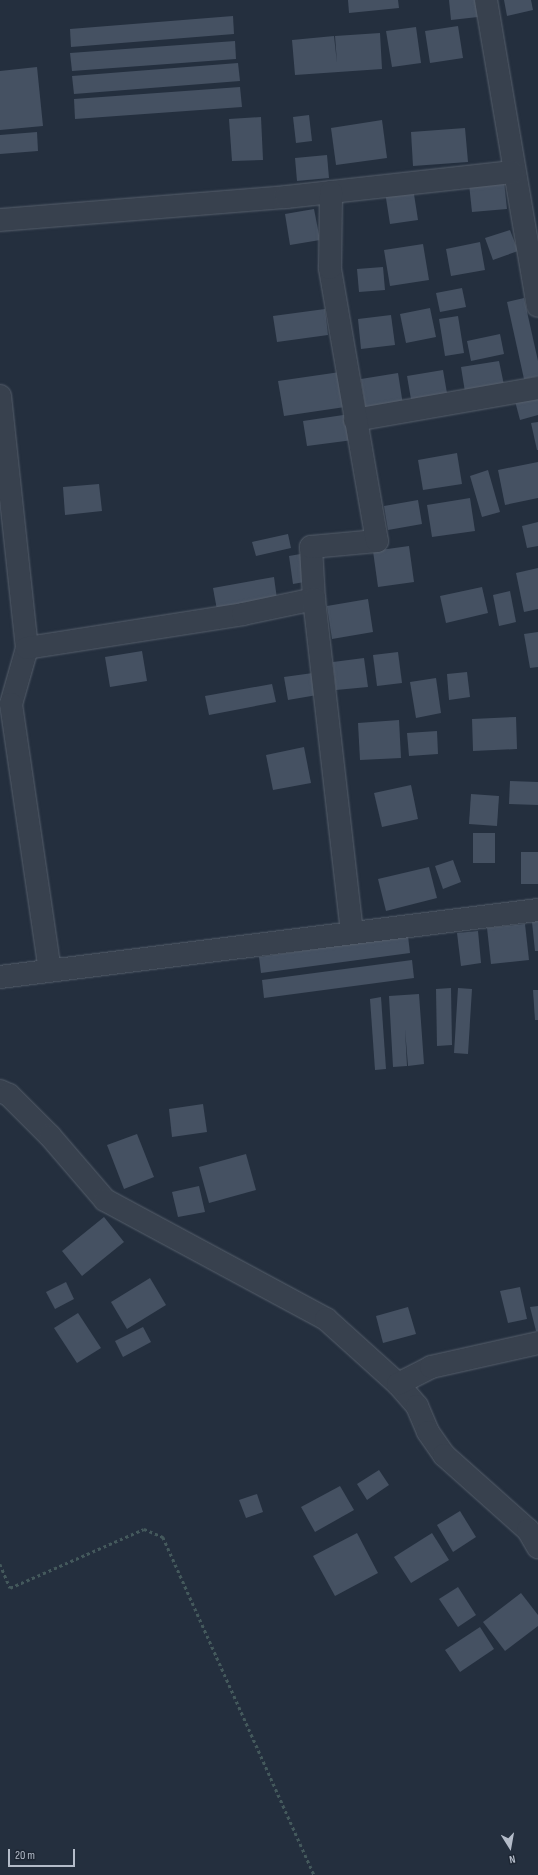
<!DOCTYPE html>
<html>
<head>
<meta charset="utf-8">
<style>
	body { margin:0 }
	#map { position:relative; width:538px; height:1875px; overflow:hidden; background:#242f3e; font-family:"Sofia Sans Condensed",sans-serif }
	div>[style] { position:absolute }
	.building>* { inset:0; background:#455162 }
	.path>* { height:2.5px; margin-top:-1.25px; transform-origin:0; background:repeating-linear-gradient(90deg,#44595c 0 3px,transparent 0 6px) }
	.roads { filter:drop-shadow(0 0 1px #565f6c) drop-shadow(0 0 1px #565f6c) }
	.minor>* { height:22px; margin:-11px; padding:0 11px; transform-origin:11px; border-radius:11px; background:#38414e }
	span { translate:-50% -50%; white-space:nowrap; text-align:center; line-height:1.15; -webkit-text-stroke:3px #1d2633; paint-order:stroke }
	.north { position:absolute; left:490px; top:1827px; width:40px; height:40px; -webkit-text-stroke:3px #1d2633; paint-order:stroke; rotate:169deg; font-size:11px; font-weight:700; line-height:16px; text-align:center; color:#b4bcc9 }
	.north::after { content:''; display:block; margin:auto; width:14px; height:18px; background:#b4bcc9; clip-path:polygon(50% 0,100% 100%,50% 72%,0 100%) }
	.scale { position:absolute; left:8px; top:1849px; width:67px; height:18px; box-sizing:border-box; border:2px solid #b4bcc9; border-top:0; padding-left:5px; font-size:12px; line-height:14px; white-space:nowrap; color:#b4bcc9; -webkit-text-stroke:3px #1d2633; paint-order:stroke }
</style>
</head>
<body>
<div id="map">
	<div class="building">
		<i style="clip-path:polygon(348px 0,398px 0,399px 8px,349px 13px)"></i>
		<i style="clip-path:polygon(449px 0,477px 0,478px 17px,451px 20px)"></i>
		<i style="clip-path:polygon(504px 0,531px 0,533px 10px,507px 16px)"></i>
		<i style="clip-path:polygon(233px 16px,234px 34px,71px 47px,70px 29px)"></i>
		<i style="clip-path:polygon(458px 26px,463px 58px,430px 63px,425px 31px)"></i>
		<i style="clip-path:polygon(416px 27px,421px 63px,392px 67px,386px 31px)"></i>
		<i style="clip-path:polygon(380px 33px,382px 69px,295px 75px,292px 40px,334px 36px,337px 63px,335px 36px)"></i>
		<i style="clip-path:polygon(235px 41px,236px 59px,72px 71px,70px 53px)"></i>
		<i style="clip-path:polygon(238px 63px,240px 81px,74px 94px,72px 76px)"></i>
		<i style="clip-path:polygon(37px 67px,43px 126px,0 130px,0 71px)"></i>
		<i style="clip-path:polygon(240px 87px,242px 107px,75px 119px,74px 99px)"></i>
		<i style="clip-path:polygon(309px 115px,312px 141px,296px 143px,293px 117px)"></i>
		<i style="clip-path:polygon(261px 117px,263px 160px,232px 161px,229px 119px)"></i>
		<i style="clip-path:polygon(382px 120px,387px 158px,336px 165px,331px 128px)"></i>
		<i style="clip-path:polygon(465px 128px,468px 162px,413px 166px,411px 132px)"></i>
		<i style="clip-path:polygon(37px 132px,38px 151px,0 154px,0 135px)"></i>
		<i style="clip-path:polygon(327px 155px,329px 178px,297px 181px,295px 158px)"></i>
		<i style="clip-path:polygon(504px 181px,507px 209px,472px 212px,469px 184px)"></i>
		<i style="clip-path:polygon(413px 188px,418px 220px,390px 224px,385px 192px)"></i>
		<i style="clip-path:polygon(314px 209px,320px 240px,290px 245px,285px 214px)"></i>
		<i style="clip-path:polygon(510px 230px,518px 251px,493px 260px,485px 238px)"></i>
		<i style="clip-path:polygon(480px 242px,485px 270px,451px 276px,446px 249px)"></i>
		<i style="clip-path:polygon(423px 244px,429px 280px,390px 286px,384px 250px)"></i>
		<i style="clip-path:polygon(383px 267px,385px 290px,359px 292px,357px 269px)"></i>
		<i style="clip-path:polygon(462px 288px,466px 307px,440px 312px,436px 293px)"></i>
		<i style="clip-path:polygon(524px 298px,538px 361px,538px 376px,524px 379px,507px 302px)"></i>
		<i style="clip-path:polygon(430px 308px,436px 337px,406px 343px,400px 314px)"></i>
		<i style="clip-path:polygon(325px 309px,328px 335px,277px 342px,273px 316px)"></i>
		<i style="clip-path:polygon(391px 315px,395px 345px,361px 349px,358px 319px)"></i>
		<i style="clip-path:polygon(458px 316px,464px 353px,445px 356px,439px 319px)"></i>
		<i style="clip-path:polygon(500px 334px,504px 354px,471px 361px,467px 341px)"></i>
		<i style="clip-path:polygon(499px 361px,504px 385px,465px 392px,461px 367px)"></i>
		<i style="clip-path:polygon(443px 370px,448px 399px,412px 405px,407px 376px)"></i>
		<i style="clip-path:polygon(340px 372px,345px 407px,284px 416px,278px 381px)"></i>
		<i style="clip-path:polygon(398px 373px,403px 405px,366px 411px,361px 379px)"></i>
		<i style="clip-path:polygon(538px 395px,538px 415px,520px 420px,515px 401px)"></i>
		<i style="clip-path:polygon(350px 414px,353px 440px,307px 446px,303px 421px)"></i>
		<i style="clip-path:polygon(538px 422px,538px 450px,537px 450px,531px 423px)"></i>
		<i style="clip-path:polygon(457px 453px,462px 484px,423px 490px,418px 460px)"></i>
		<i style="clip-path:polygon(538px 462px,538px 498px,505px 505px,498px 470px)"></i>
		<i style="clip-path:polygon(488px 470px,500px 512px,482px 517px,470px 476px)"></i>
		<i style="clip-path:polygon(99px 484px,102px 511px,65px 515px,63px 487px)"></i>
		<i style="clip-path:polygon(470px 498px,475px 531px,432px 537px,427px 505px)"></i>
		<i style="clip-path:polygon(418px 500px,422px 524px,388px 530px,384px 506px)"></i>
		<i style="clip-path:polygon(538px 522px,538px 546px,527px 548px,522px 526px)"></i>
		<i style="clip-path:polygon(288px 534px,291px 548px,256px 556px,252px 542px)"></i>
		<i style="clip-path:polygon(409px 546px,414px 582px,378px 587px,373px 551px)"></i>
		<i style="clip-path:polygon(306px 553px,310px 581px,293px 584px,289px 556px)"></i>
		<i style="clip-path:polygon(538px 568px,538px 609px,524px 612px,516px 573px)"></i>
		<i style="clip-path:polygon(274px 577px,277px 599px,217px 610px,213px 588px)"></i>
		<i style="clip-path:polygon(482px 587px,488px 613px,446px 623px,440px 596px)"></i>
		<i style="clip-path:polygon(510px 591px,516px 622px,499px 626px,493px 595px)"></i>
		<i style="clip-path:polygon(368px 599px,373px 632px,332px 639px,327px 606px)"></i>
		<i style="clip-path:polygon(538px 632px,538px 667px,530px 668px,524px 634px)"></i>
		<i style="clip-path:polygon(142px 651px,147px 681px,110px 687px,105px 657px)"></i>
		<i style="clip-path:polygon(398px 652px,402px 683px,377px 686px,373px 655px)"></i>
		<i style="clip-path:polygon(364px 658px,368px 687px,336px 690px,333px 662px)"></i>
		<i style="clip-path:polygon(320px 672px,323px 694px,288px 700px,284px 677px)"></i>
		<i style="clip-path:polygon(467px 672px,470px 697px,449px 700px,447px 674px)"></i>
		<i style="clip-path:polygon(436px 678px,441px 713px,416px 718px,410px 682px)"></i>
		<i style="clip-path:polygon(272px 684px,276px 702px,209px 715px,205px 696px)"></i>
		<i style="clip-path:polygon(516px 717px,517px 749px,473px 751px,472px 719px)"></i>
		<i style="clip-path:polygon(399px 720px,401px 758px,360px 760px,358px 723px)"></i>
		<i style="clip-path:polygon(437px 731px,438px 754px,409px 756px,407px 733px)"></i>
		<i style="clip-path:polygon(304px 747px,311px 783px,273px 790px,266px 755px)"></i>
		<i style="clip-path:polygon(510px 781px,538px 782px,538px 805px,509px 804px)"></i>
		<i style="clip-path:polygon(411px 785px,418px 819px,382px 827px,374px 793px)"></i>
		<i style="clip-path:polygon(471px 794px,499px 796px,497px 826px,469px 824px)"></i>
		<i style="clip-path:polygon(473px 833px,495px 833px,495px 863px,473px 863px)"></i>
		<i style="clip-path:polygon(521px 852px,538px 852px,538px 884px,521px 884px)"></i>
		<i style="clip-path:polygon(453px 860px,461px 882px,443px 889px,435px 866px)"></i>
		<i style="clip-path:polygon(429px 867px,437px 898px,386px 911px,378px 879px)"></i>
		<i style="clip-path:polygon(538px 921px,538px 951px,535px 951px,532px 922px)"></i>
		<i style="clip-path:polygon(525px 924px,529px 960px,491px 964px,487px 928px)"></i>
		<i style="clip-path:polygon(478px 931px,481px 963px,461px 966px,457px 933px)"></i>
		<i style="clip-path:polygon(408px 936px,410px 953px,261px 973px,259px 957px)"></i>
		<i style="clip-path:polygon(412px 960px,414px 978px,264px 998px,262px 980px)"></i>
		<i style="clip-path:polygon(451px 988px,452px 1045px,437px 1046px,436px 989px)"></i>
		<i style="clip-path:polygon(458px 988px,472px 989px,468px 1054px,454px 1053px)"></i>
		<i style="clip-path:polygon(533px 990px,538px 990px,538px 1020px,535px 1020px)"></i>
		<i style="clip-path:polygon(419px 994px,424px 1064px,408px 1066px,405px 1029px,407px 1066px,393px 1067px,389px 996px)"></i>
		<i style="clip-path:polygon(381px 997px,386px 1069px,375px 1070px,370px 999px)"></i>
		<i style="clip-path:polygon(203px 1104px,207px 1132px,172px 1137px,169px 1109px)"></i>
		<i style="clip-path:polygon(137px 1134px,154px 1177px,124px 1189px,107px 1145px)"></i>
		<i style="clip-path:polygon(246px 1154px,256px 1190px,209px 1203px,199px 1167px)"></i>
		<i style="clip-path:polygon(199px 1186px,205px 1212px,178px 1217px,172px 1192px)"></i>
		<i style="clip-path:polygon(104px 1217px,124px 1242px,82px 1276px,62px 1251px)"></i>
		<i style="clip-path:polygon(150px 1278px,166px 1305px,127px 1329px,111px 1302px)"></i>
		<i style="clip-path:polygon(66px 1282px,74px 1299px,55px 1309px,46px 1292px)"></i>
		<i style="clip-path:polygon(520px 1287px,527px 1319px,508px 1323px,500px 1291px)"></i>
		<i style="clip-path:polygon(538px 1306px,538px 1331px,536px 1331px,530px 1307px)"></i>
		<i style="clip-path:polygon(408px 1307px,416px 1334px,383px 1343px,376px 1316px)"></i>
		<i style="clip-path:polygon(78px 1313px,101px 1348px,77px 1363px,54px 1328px)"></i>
		<i style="clip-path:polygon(143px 1327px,151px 1342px,123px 1357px,115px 1341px)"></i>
		<i style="clip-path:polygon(379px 1470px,389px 1485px,367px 1500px,357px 1484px)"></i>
		<i style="clip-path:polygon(340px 1486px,354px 1510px,315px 1532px,301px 1507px)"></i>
		<i style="clip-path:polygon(257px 1494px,263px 1512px,246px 1518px,239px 1500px)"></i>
		<i style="clip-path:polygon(460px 1511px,476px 1537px,453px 1552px,437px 1525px)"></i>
		<i style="clip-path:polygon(357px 1533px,378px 1573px,335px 1596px,313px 1556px)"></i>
		<i style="clip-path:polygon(432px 1533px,449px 1560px,411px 1583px,394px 1557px)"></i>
		<i style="clip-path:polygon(458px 1587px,476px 1615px,458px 1627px,439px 1599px)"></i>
		<i style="clip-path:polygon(521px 1593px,538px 1615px,538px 1626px,505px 1651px,483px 1622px)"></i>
		<i style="clip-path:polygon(480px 1627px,494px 1649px,460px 1672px,445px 1650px)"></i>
	</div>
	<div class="path">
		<i style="left:0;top:1564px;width:26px;rotate:67deg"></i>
		<i style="left:10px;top:1588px;width:146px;rotate:-23.8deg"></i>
		<i style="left:144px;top:1529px;width:21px;rotate:23deg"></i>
		<i style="left:163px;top:1537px;width:370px;rotate:65.9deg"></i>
	</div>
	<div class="roads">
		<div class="minor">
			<i style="left:486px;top:0;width:310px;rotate:80.4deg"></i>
			<i style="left:0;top:220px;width:287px;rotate:-4.6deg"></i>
			<i style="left:286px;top:197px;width:228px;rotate:-6.3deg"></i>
			<i style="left:0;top:396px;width:253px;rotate:83.9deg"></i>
			<i style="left:27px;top:648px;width:58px;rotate:105.9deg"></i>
			<i style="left:11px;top:704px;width:269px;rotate:81.7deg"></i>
			<i style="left:355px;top:420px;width:186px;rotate:-9.9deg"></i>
			<i style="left:314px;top:599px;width:52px;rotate:-93.3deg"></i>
			<i style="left:311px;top:547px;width:66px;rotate:-5.2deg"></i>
			<i style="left:377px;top:541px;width:277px;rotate:-99.8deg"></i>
			<i style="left:330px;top:268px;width:76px;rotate:-89.2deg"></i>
			<i style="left:27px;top:648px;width:219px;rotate:-8.9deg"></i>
			<i style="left:243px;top:614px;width:73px;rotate:-11.9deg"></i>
			<i style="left:314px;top:599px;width:336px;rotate:83.5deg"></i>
			<i style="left:0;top:977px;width:542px;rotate:-7.1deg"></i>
			<i style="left:0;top:1091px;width:10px;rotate:24deg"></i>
			<i style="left:9px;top:1095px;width:58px;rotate:45deg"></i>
			<i style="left:50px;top:1136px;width:84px;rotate:49.3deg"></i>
			<i style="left:105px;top:1200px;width:251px;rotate:28.3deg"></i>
			<i style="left:326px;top:1319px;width:97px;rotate:42.1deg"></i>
			<i style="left:398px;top:1384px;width:29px;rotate:49deg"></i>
			<i style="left:417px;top:1406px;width:28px;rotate:67deg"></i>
			<i style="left:428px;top:1432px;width:28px;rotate:55deg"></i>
			<i style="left:444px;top:1455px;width:113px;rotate:41.8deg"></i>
			<i style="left:528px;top:1530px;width:20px;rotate:60deg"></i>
			<i style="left:398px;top:1384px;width:37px;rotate:-27deg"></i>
			<i style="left:431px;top:1367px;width:110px;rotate:-12.6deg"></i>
		</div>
	</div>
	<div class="north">N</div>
	<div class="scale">20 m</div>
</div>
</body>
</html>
